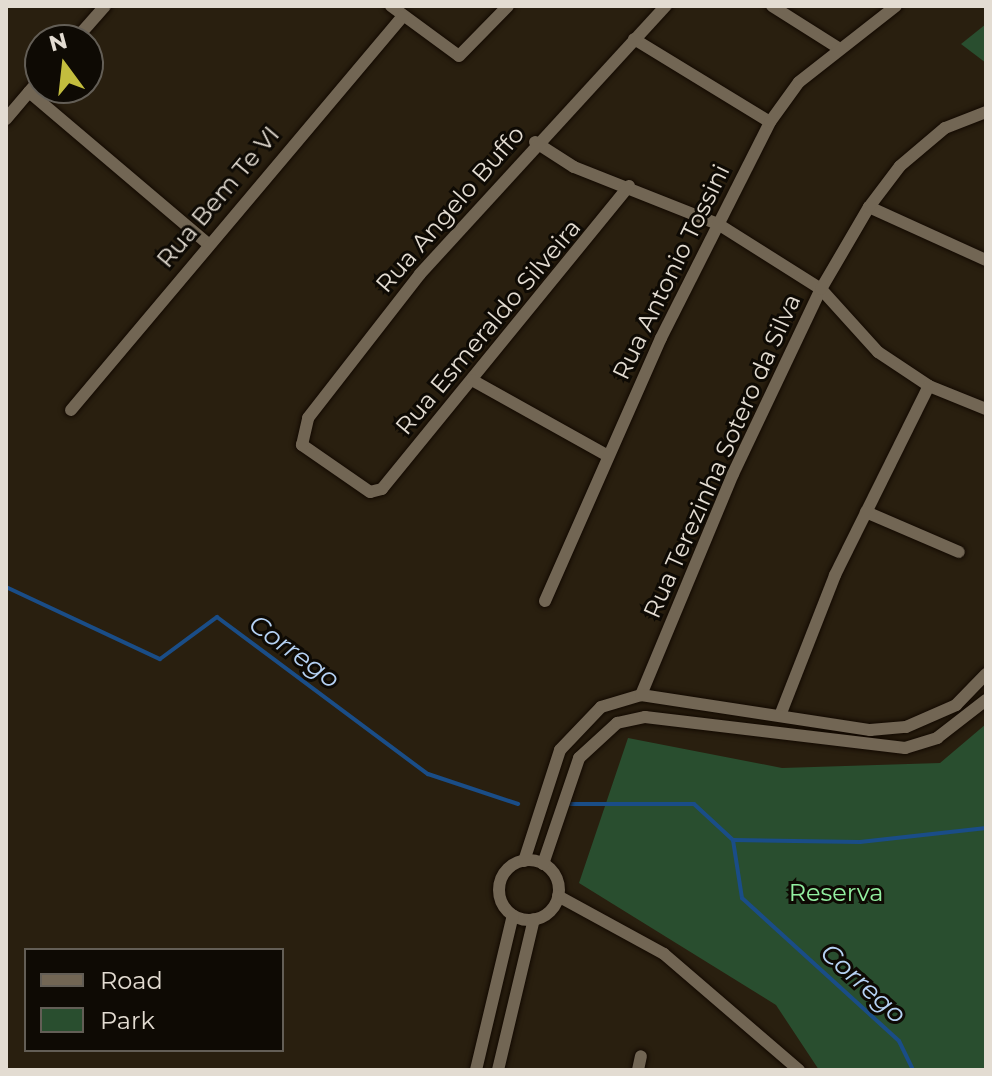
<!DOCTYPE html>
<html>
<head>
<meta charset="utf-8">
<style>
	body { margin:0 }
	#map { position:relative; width:992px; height:1076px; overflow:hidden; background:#291f0f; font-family:Montserrat,sans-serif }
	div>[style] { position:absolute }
	.green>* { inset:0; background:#294e2f }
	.stream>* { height:4px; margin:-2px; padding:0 2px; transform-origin:2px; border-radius:2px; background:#1a4d87 }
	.roads { filter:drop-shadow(0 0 2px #120900) drop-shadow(0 0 2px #120900) }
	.minor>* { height:12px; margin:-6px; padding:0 6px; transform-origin:6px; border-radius:6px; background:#726654 }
	.minor>.ring { margin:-6px; padding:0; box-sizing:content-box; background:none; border:12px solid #726654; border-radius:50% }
	span { translate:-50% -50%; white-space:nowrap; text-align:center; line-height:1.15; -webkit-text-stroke:6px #0e0a04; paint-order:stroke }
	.street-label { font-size:24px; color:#e3dcd2 }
	.park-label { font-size:24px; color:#93f0a1 }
	.water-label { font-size:26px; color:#b5d1f3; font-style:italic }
	.frame { position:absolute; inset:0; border:8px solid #e3dcd2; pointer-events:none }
	.legend { position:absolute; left:24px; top:948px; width:260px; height:104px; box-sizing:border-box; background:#0e0a04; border:2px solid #635e56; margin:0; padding:10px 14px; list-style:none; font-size:24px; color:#e3dcd2 }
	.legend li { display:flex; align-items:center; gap:16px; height:40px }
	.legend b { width:40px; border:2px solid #635e56 }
	.north { position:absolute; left:24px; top:24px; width:80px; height:80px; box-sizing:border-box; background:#0e0a04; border:2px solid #635e56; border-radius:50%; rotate:345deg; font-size:22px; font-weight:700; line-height:32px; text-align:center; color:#e3dcd2 }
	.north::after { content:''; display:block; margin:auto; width:28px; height:36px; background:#c3bd3e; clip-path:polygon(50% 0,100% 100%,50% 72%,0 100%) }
</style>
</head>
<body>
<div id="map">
	<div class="green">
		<i style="clip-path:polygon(986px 24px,986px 63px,961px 44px)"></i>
		<i style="clip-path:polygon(986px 724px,986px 1070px,819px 1070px,776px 1005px,579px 883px,628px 738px,782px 768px,940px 763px)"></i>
	</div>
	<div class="stream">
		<i style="left:6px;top:587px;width:170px;rotate:25.1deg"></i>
		<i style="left:160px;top:659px;width:71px;rotate:-36.4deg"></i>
		<i style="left:217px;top:617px;width:263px;rotate:36.7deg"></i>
		<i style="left:428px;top:774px;width:95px;rotate:18.4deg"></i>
		<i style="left:567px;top:804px;width:127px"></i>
		<i style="left:694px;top:804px;width:53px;rotate:42.7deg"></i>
		<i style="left:733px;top:840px;width:59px;rotate:81.2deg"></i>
		<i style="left:742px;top:898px;width:212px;rotate:42.3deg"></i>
		<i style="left:899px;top:1041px;width:32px;rotate:64deg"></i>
		<i style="left:733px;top:840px;width:127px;rotate:0.9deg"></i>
		<i style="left:860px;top:842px;width:127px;rotate:-6.3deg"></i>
	</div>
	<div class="roads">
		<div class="minor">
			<i style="left:391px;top:6px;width:84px;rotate:36.3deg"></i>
			<i style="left:459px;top:56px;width:70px;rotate:-45.6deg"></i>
			<i style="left:772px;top:6px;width:80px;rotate:32.3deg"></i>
			<i style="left:634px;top:39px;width:159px;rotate:31.4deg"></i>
			<i style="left:75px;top:40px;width:45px;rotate:-48.6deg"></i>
			<i style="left:29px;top:92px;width:232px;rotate:40.3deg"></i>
			<i style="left:6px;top:119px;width:52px;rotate:-49.6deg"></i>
			<i style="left:535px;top:142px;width:46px;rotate:32.7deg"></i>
			<i style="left:574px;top:167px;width:155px;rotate:21.6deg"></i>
			<i style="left:718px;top:224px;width:122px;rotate:32.3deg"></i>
			<i style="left:821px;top:289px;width:85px;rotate:47.9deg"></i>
			<i style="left:878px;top:352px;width:61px;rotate:33.7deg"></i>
			<i style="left:929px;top:386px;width:61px;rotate:22deg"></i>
			<i style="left:629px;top:186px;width:391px;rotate:129.2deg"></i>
			<i style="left:382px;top:489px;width:12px;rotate:166deg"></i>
			<i style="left:370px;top:492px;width:83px;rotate:-145.3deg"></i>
			<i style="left:302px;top:445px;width:28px;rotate:-77deg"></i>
			<i style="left:308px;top:418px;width:182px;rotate:-52.1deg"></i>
			<i style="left:420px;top:274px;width:364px;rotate:-47.5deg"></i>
			<i style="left:869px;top:207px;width:128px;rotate:24.4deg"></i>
			<i style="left:472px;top:380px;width:156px;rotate:29.2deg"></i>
			<i style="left:71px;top:410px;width:515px;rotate:-49.88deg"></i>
			<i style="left:866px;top:512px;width:101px;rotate:23.3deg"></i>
			<i style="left:545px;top:601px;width:287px;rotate:-66.2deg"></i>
			<i style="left:661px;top:338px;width:242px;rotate:-63.2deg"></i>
			<i style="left:770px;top:122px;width:49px;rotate:-54.1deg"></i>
			<i style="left:799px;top:82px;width:123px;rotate:-38.1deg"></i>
			<i style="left:641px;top:695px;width:239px;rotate:-67.4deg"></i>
			<i style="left:733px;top:474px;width:205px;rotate:-64.6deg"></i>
			<i style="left:821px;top:289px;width:95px;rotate:-59.7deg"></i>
			<i style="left:869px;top:207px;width:51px;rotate:-52.9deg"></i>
			<i style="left:900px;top:166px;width:59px;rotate:-40.2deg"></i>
			<i style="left:945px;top:128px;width:44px;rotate:-21.3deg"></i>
			<i style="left:781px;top:713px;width:148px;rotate:-68.6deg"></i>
			<i style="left:835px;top:575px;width:211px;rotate:-63.6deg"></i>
			<i class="ring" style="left:499px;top:860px;width:48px;height:48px"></i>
			<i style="left:524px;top:861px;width:117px;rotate:-72deg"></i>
			<i style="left:560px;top:750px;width:59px;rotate:-46.4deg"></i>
			<i style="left:601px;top:707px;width:42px;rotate:-16.7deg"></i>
			<i style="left:641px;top:695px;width:232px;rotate:8.7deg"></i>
			<i style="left:870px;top:730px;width:36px;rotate:-5deg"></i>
			<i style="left:906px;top:727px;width:55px;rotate:-23.7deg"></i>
			<i style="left:956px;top:705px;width:43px;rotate:-45.9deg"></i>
			<i style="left:543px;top:864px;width:112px;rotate:-71.2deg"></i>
			<i style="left:579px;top:758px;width:52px;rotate:-42.6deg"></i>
			<i style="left:617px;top:723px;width:29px;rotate:-12deg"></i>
			<i style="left:645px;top:717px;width:262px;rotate:6.8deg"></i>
			<i style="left:905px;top:748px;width:34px;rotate:-17deg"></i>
			<i style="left:937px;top:738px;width:62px;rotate:-37.8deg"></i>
			<i style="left:558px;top:896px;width:121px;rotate:28.7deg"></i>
			<i style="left:664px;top:954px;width:178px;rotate:40.7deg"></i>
			<i style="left:476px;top:1070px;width:159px;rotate:-76.6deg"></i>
			<i style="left:498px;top:1070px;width:155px;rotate:-76.6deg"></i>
			<i style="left:638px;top:1070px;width:14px;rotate:-78deg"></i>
		</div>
	</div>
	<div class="street-label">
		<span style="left:218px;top:197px;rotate:-50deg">Rua Bem Te VI</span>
		<span style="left:450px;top:209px;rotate:-49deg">Rua Angelo Buffo</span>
		<span style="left:671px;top:272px;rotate:-64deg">Rua Antonio Tossini</span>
		<span style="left:488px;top:327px;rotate:-50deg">Rua Esmeraldo Silveira</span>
		<span style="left:722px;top:456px;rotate:-66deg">Rua Terezinha Sotero da Silva</span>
	</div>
	<div class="park-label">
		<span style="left:836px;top:893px">Reserva</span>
	</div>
	<div class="water-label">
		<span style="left:294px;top:652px;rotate:36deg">Corrego</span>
		<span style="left:863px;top:984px;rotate:42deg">Corrego</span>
	</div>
	<div class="frame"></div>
	<ul class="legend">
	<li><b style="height:10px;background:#726654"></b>Road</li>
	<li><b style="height:22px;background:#294e2f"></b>Park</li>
	</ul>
	<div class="north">N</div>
</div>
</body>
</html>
